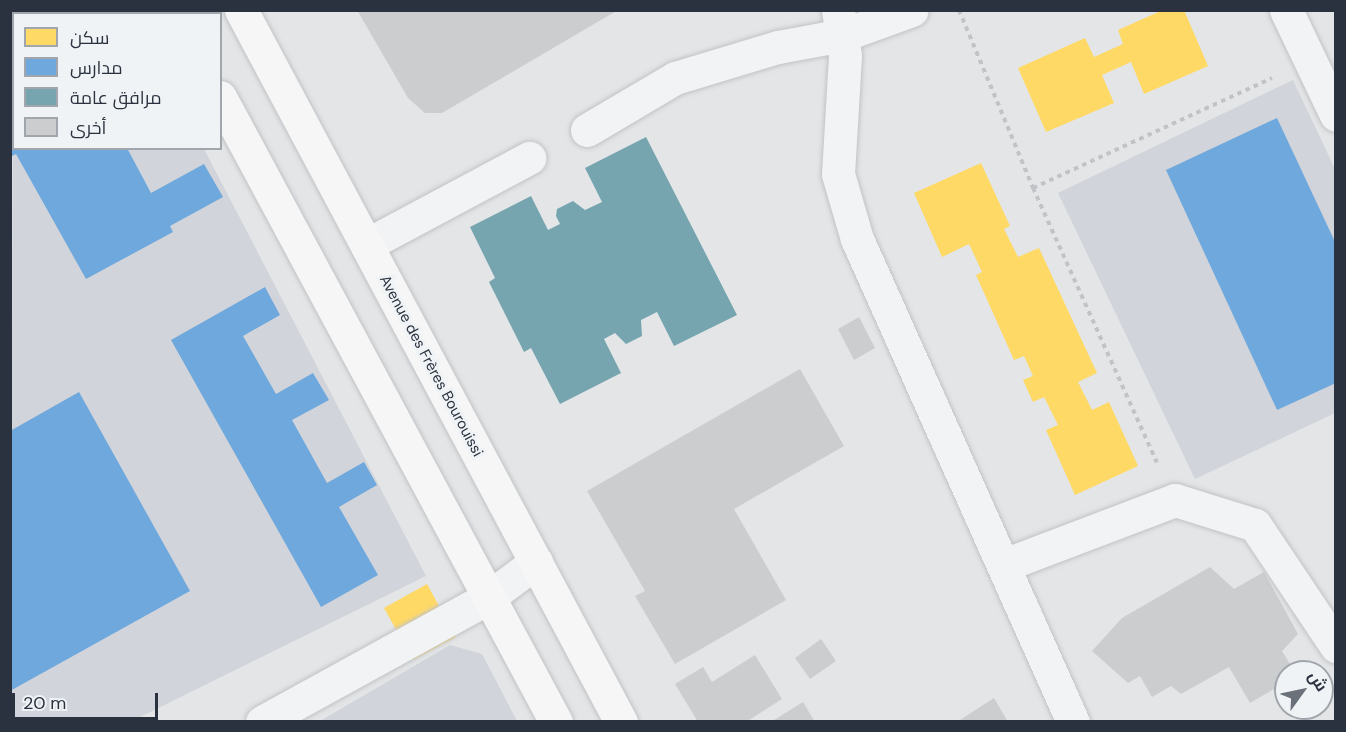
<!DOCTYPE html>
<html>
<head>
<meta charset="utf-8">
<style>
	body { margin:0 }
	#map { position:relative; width:1346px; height:732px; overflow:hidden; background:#e3e5e7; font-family:"DM Sans",Cairo,sans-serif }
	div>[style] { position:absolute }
	.built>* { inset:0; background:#d1d4da }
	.homes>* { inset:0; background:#ffd966 }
	.schools>* { inset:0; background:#6fa8dc }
	.public>* { inset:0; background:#76a5af }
	.building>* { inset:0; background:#cbcdcf }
	.path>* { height:4px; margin-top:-2px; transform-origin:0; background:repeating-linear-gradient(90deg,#c1c3c7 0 4.5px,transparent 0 9px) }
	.roads { filter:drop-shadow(0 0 2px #c1c3c5) drop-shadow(0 0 2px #c1c3c5) }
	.minor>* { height:33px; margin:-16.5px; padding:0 16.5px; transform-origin:16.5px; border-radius:16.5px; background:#f1f3f4 }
	.major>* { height:33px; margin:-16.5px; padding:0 16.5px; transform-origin:16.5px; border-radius:16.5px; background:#f6f6f6 }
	span { translate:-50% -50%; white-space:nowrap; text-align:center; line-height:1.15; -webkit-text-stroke:6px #f0f3f6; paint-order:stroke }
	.street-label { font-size:15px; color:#2a323f }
	.frame { position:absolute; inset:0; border:12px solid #2a323f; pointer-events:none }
	.legend { position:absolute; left:12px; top:12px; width:210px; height:138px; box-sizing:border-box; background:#f0f3f6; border:2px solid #a1a6ad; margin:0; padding:8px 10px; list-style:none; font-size:18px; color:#2a323f }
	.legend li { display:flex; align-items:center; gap:12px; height:30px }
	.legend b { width:30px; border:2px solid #a1a6ad }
	.north { position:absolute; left:1274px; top:660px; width:60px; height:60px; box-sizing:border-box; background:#f0f3f6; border:2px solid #a1a6ad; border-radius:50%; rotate:57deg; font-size:16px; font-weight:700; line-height:24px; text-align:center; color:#2a323f }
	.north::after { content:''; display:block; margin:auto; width:21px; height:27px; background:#6b717a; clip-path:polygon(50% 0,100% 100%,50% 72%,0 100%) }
	.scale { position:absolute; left:12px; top:693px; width:146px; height:27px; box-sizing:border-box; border:3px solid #2a323f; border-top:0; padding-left:8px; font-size:18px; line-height:21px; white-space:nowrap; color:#2a323f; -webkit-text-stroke:4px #f0f3f6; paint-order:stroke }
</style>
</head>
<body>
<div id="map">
	<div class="built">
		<i style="clip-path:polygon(13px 28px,14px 148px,204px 149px,426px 576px,132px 721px,11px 721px)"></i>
		<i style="clip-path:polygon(1293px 80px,1335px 169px,1335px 413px,1195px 479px,1058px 193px)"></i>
		<i style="clip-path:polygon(450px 645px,482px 654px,517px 721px,320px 721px)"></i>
	</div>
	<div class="homes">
		<i style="clip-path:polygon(1163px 10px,1184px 10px,1208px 66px,1144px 94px,1131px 62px,1102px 75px,1114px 103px,1046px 132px,1018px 68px,1085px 38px,1094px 57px,1123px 44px,1118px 30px)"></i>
		<i style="clip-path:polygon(981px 163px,1010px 226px,1004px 229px,1018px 257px,1039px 248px,1097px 373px,1078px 382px,1092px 410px,1109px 402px,1138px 466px,1075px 495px,1046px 430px,1058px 425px,1044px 397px,1033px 402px,1023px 380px,1033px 376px,1024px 356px,1014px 360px,976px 275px,982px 272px,969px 244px,942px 257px,914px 193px)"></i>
		<i style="clip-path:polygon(427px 584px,456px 637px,413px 660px,384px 608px)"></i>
	</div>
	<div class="schools">
		<i style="clip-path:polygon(14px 64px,14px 148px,127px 148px,151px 193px,204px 164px,223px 197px,170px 226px,173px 232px,86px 279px,16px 154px,10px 157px)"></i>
		<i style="clip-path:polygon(1277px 118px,1336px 244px,1336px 383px,1277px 410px,1166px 170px)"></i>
		<i style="clip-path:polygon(265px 287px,280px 315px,243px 336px,276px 394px,313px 373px,329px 400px,292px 420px,327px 483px,364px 462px,377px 485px,339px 507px,378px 575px,321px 607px,171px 340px)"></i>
		<i style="clip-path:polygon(79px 392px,190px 591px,10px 691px,10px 431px)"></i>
	</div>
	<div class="public">
		<i style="clip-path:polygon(646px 137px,737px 315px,674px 346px,657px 312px,641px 320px,642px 336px,626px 344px,615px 333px,604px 339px,621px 373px,560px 404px,531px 348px,524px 352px,489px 282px,495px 278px,470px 227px,531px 196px,548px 230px,560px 224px,556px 216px,557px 209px,573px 201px,585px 210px,602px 202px,585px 168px)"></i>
	</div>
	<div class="building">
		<i style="clip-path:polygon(357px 10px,618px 10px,442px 113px,425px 113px,408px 98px)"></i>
		<i style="clip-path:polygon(859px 317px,875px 348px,854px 360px,838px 329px)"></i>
		<i style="clip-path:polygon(800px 369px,844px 446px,734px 509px,786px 600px,675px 664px,635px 596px,645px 591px,587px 491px)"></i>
		<i style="clip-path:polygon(1210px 567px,1234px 589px,1264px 572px,1298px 634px,1282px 651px,1295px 672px,1286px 672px,1286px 682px,1250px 703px,1229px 667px,1181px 694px,1171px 686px,1152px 697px,1140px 676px,1128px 683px,1092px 651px,1122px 618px)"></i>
		<i style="clip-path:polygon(821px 639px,836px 661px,810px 679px,795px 658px)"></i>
		<i style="clip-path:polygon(755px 655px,782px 699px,746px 722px,698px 722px,675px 684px,703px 667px,712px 682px)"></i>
		<i style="clip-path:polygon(994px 698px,1008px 722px,957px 722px)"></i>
		<i style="clip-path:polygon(803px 702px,815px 722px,771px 722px)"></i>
	</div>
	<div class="path">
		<i style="left:959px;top:10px;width:193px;rotate:67.4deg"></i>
		<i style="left:1033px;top:188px;width:301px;rotate:65.7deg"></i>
		<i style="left:1033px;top:188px;width:263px;rotate:-24.7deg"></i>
	</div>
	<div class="roads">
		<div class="minor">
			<i style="left:838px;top:10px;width:47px;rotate:81.3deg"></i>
			<i style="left:845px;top:56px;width:118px;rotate:93.4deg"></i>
			<i style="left:838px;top:174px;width:68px;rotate:73.7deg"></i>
			<i style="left:857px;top:239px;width:529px;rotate:65.91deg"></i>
			<i style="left:1286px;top:10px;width:116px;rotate:64.5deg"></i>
			<i style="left:587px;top:130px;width:102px;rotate:-30.6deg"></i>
			<i style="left:675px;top:78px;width:108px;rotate:-16.8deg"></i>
			<i style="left:778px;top:47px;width:66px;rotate:-10.5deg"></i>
			<i style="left:843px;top:35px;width:73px;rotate:-19.9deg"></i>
			<i style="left:368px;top:244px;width:183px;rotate:-28.1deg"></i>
			<i style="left:1004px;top:565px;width:183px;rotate:-20.8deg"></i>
			<i style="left:1175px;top:500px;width:84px;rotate:17.4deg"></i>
			<i style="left:1255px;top:525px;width:146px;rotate:56.2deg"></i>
			<i style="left:262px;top:722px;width:259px;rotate:-28.8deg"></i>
			<i style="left:489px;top:597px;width:59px;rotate:-36.7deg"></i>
		</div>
		<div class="major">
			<i style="left:174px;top:10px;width:4px;rotate:76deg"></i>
			<i style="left:241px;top:10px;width:807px;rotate:61.91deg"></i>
			<i style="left:220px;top:97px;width:710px;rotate:61.74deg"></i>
		</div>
	</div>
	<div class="street-label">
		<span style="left:431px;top:366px;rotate:62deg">Avenue des Frères Bourouissi</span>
	</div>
	<div class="frame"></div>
	<ul class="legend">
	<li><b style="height:16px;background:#ffd966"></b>سكن</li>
	<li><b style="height:16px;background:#6fa8dc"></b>مدارس</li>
	<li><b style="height:16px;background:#76a5af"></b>مرافق عامة</li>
	<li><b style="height:16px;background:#cbcdcf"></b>أخرى</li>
	</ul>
	<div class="north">ش</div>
	<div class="scale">20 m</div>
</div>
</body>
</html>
